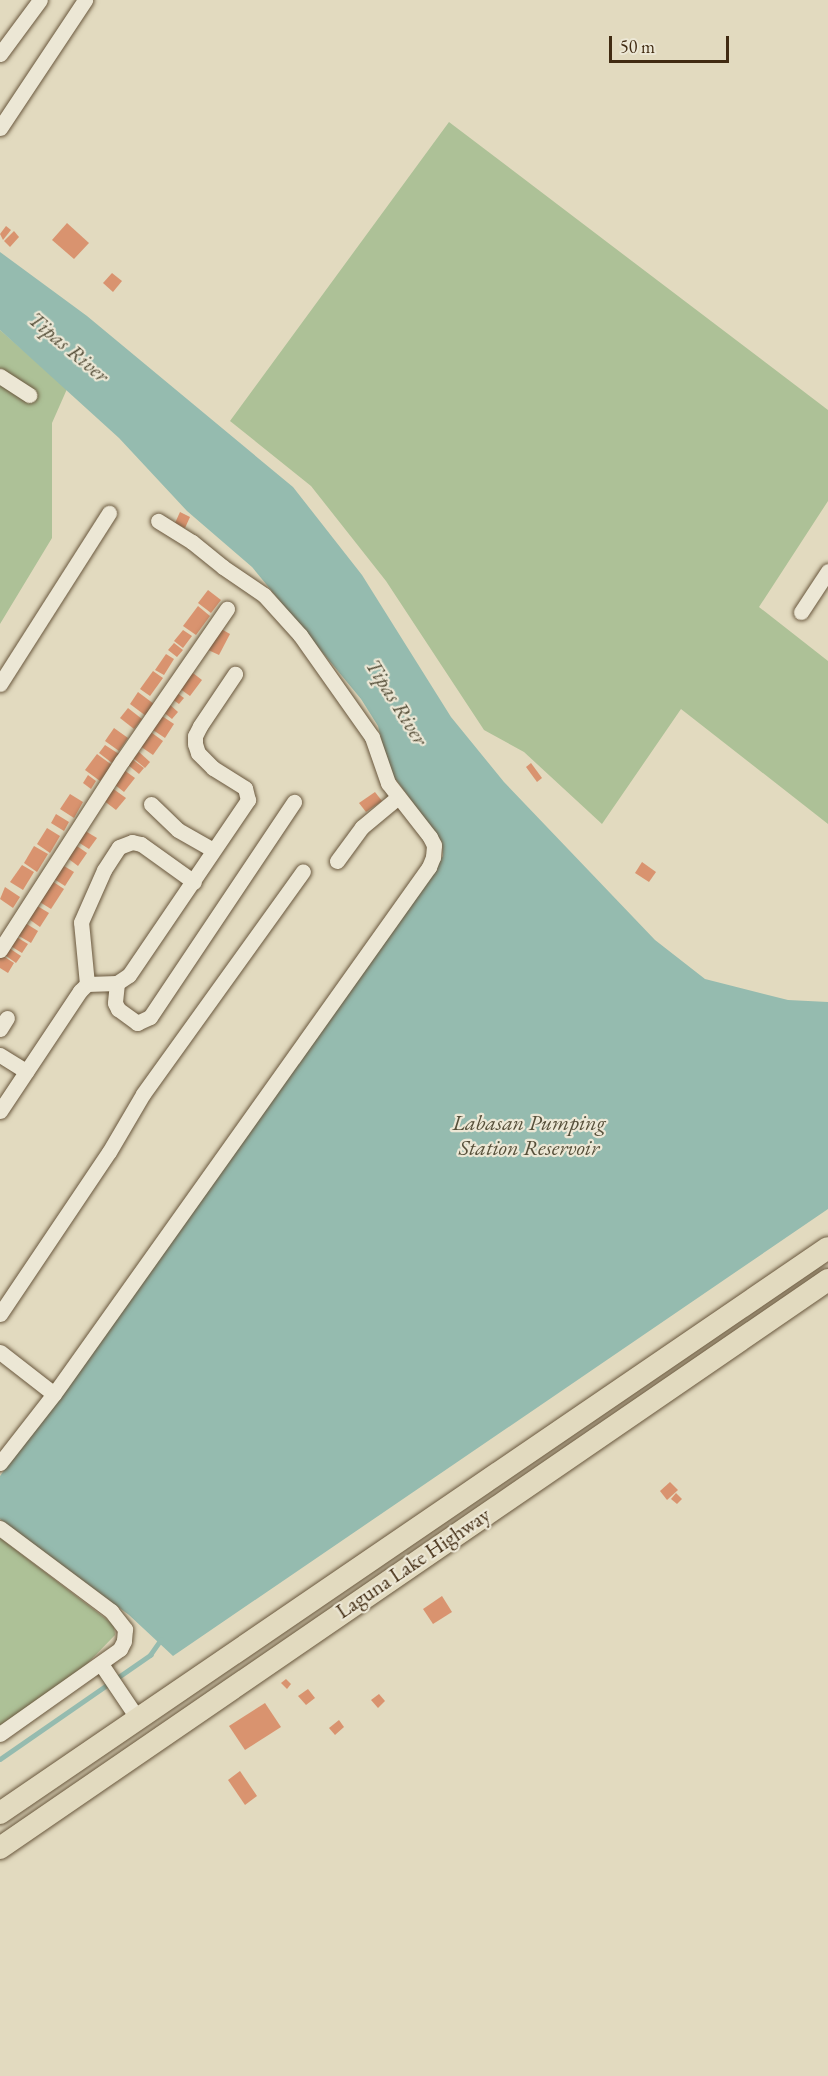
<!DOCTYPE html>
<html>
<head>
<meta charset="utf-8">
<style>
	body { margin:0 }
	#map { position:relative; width:828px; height:2076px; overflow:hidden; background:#e2dabf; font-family:"EB Garamond",serif }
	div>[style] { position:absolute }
	.green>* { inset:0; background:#adc197 }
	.water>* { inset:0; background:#95bbaf }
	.stream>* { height:4.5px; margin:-2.25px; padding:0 2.25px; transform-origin:2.25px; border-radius:2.25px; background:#95bbaf }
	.building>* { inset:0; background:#d9936f }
	.roads { filter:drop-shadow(0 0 2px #69573d) drop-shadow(0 0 2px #69573d) }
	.minor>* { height:15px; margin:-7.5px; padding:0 7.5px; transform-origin:7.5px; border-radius:7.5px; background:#ece7d5 }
	.primary>* { height:22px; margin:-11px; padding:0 11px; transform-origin:11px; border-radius:11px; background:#e2dabf }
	span { translate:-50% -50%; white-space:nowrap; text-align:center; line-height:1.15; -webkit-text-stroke:4.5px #ece7d5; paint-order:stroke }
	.street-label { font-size:21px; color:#412b12 }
	.water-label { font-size:22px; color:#564f39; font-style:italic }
	.scale { position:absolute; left:609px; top:36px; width:120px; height:27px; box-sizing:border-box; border:3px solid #412b12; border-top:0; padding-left:8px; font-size:18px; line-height:21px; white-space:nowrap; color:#412b12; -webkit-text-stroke:4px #ece7d5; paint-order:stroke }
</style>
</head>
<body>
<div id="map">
	<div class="green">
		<i style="clip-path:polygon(449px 122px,828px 410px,828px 501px,759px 607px,828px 661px,828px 824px,681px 709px,602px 824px,524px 752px,484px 730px,386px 581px,311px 486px,230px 421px)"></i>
		<i style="clip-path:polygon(0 330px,67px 389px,52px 423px,52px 538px,0 624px)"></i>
		<i style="clip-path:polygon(0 1538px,114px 1625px,115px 1635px,84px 1667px,0 1726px)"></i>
	</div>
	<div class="water">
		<i style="clip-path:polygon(0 252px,87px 316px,293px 487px,362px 575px,451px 717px,504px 782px,655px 940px,705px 979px,788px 1000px,828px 1002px,828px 1209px,173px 1656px,129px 1615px,0 1519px,0 1476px,443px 856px,442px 842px,389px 770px,378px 726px,361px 699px,252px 567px,187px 511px,119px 438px,0 330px)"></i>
	</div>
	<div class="stream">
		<i style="left:0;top:1759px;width:183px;rotate:-34.7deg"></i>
		<i style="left:150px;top:1655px;width:19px;rotate:-55deg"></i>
	</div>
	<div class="building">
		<i style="clip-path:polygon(67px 223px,89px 243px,74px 259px,52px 240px)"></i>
		<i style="clip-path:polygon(6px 226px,11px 230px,3px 240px,0 234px)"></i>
		<i style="clip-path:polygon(14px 231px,19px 237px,10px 247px,4px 241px)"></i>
		<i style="clip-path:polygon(112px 273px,122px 281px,113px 292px,103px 283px)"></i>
		<i style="clip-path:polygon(180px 512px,190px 517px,185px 528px,175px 523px)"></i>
		<i style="clip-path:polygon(208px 590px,221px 600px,211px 613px,198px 603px)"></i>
		<i style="clip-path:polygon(198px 606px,210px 616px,196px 635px,183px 626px)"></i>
		<i style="clip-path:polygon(216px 626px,230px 634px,219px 655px,204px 648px)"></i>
		<i style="clip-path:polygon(183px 630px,192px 636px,183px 648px,174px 641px)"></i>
		<i style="clip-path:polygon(174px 643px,183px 650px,177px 657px,168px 650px)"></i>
		<i style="clip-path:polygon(166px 654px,174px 659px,164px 675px,155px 670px)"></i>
		<i style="clip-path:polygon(189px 670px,202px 680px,190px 696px,176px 686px)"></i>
		<i style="clip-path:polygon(153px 671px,163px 678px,150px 696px,140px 689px)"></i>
		<i style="clip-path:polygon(138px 692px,154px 704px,146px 716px,130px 704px)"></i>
		<i style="clip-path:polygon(177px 693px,184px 698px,179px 704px,172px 699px)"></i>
		<i style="clip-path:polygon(168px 703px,178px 712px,172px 719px,162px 711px)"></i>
		<i style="clip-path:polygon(128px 708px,142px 719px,134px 729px,120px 718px)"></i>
		<i style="clip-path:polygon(159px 714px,174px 724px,165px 738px,150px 728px)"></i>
		<i style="clip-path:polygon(114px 728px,128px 738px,119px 751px,105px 741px)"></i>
		<i style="clip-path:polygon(148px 730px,163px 741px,153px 755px,137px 744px)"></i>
		<i style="clip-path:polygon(105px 745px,119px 754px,112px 763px,99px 753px)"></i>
		<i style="clip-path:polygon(139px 752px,150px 762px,145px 768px,133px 758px)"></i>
		<i style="clip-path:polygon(97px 754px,112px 765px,100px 781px,85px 770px)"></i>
		<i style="clip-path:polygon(132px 759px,144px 768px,139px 774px,128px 765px)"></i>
		<i style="clip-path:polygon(531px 763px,542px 778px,537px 782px,526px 767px)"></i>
		<i style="clip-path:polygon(124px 770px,135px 778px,124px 792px,114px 784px)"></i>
		<i style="clip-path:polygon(88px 775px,96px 781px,91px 789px,83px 783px)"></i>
		<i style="clip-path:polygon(112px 788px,126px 798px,116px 810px,103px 800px)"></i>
		<i style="clip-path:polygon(375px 792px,382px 801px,366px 812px,359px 803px)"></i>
		<i style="clip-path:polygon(70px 794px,83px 802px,74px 818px,60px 809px)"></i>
		<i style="clip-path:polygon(56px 814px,69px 822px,64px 831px,51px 823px)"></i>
		<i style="clip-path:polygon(47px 828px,60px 836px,50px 853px,37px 844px)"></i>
		<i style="clip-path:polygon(82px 829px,97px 838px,89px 849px,75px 840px)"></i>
		<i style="clip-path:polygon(74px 844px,87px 853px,78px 866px,66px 857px)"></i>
		<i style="clip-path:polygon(34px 846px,48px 854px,37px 872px,24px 863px)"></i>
		<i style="clip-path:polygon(642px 862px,656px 872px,649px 882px,635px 873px)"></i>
		<i style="clip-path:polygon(59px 863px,74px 872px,65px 886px,51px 877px)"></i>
		<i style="clip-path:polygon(22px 865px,34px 872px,23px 890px,10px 882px)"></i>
		<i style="clip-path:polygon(49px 879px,64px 889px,51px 909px,35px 899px)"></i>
		<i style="clip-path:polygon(5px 887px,20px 897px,13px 908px,0 899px)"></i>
		<i style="clip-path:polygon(34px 904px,49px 913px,40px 927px,26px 917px)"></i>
		<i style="clip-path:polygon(22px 921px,38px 931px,31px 943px,14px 933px)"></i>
		<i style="clip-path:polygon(15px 936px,28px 944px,22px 953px,9px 945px)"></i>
		<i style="clip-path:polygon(6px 946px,21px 956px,16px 963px,2px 953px)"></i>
		<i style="clip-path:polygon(0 954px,14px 963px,8px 973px,0 968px)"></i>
		<i style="clip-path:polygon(670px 1482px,678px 1490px,667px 1500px,660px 1491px)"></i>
		<i style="clip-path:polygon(676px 1493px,682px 1499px,677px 1504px,671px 1499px)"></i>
		<i style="clip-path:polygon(442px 1596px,452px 1612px,433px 1624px,423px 1609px)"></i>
		<i style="clip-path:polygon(286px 1679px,291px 1684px,287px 1689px,281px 1683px)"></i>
		<i style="clip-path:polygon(308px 1689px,315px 1698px,306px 1705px,298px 1696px)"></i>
		<i style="clip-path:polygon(379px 1694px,385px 1701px,378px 1708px,371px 1700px)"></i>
		<i style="clip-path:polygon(265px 1703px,281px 1727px,245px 1750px,229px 1726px)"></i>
		<i style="clip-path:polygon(339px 1720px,344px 1727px,335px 1735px,329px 1728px)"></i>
		<i style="clip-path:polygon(240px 1771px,257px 1796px,245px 1805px,228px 1780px)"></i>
	</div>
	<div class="roads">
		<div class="minor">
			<i style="left:0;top:54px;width:67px;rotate:-53.5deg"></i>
			<i style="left:0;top:128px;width:154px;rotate:-56.4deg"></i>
			<i style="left:0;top:376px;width:35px;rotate:33deg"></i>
			<i style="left:801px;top:612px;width:49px;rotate:-56.6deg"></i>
			<i style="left:0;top:684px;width:203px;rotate:-57.5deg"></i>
			<i style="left:151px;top:804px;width:37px;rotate:44deg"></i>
			<i style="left:178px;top:830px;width:40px;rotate:29.7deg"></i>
			<i style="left:337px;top:861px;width:42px;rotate:-53.7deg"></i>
			<i style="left:362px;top:827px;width:47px;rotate:-39.8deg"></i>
			<i style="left:0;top:950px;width:225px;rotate:-57.2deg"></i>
			<i style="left:122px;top:761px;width:185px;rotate:-55.4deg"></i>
			<i style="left:117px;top:983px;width:20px;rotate:96deg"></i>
			<i style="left:115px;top:1003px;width:7px;rotate:63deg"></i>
			<i style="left:118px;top:1009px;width:24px;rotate:36deg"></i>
			<i style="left:137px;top:1023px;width:14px;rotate:-25deg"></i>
			<i style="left:150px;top:1017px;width:259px;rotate:-56.2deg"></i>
			<i style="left:87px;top:984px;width:62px;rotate:-95.5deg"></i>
			<i style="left:81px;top:922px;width:57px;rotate:-66.1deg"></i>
			<i style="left:104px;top:870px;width:27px;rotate:-57deg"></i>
			<i style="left:119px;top:847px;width:14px;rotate:-21deg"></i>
			<i style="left:132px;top:842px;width:9px;rotate:13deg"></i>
			<i style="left:141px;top:844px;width:65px;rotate:35.6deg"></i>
			<i style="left:0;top:1029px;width:13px;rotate:-58deg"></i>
			<i style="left:0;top:1055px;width:31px;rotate:32deg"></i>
			<i style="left:0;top:1111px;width:144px;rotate:-56.3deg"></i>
			<i style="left:80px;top:991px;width:10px;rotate:-45deg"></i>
			<i style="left:87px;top:984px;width:30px;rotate:-2deg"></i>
			<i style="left:117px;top:983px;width:14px;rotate:-34deg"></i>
			<i style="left:129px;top:975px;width:212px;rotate:-55.8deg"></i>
			<i style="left:248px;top:800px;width:12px;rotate:-104deg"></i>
			<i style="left:245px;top:788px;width:38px;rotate:-148deg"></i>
			<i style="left:213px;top:768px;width:21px;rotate:-135deg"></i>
			<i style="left:198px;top:753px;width:9px;rotate:-108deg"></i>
			<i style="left:195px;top:744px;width:8px;rotate:-90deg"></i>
			<i style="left:195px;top:736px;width:11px;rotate:-63deg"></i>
			<i style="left:200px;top:726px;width:63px;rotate:-56.1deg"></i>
			<i style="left:0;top:1314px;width:195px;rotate:-56.1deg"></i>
			<i style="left:109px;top:1152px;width:67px;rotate:-59.6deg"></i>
			<i style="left:143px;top:1094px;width:274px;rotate:-54.3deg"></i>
			<i style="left:0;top:1352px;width:68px;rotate:37.9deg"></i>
			<i style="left:0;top:1463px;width:88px;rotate:-52deg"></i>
			<i style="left:54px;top:1394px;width:647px;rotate:-54.57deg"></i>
			<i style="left:429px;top:867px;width:11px;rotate:-68deg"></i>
			<i style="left:433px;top:857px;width:12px;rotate:-85deg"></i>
			<i style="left:434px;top:845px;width:9px;rotate:-117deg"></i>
			<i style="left:430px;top:837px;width:68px;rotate:-127.9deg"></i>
			<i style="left:388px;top:783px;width:49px;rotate:-109.2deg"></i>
			<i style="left:372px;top:737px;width:125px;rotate:-125.2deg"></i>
			<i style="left:300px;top:635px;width:54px;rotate:-132deg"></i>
			<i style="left:264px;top:595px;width:50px;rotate:-145.7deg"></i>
			<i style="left:223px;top:567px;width:40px;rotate:-141deg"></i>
			<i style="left:192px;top:542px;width:40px;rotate:-148deg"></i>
			<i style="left:0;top:1528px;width:139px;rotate:36.8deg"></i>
			<i style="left:111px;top:1611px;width:23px;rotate:52deg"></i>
			<i style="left:125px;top:1629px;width:12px;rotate:95deg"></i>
			<i style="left:124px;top:1641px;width:9px;rotate:117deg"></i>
			<i style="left:120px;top:1649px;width:147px;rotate:144.7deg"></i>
			<i style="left:101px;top:1664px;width:66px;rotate:56.1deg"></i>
		</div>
		<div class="primary">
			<i style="left:0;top:1813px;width:1002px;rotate:-34.31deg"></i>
			<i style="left:0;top:1848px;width:1004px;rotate:-34.45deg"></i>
		</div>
	</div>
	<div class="street-label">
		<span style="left:413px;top:1563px;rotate:-34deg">Laguna Lake Highway</span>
	</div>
	<div class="water-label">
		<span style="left:69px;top:347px;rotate:40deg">Tipas River</span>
		<span style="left:397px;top:702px;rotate:58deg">Tipas River</span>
		<span style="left:529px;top:1135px">Labasan Pumping<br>Station Reservoir</span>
	</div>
	<div class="scale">50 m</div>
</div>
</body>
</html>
